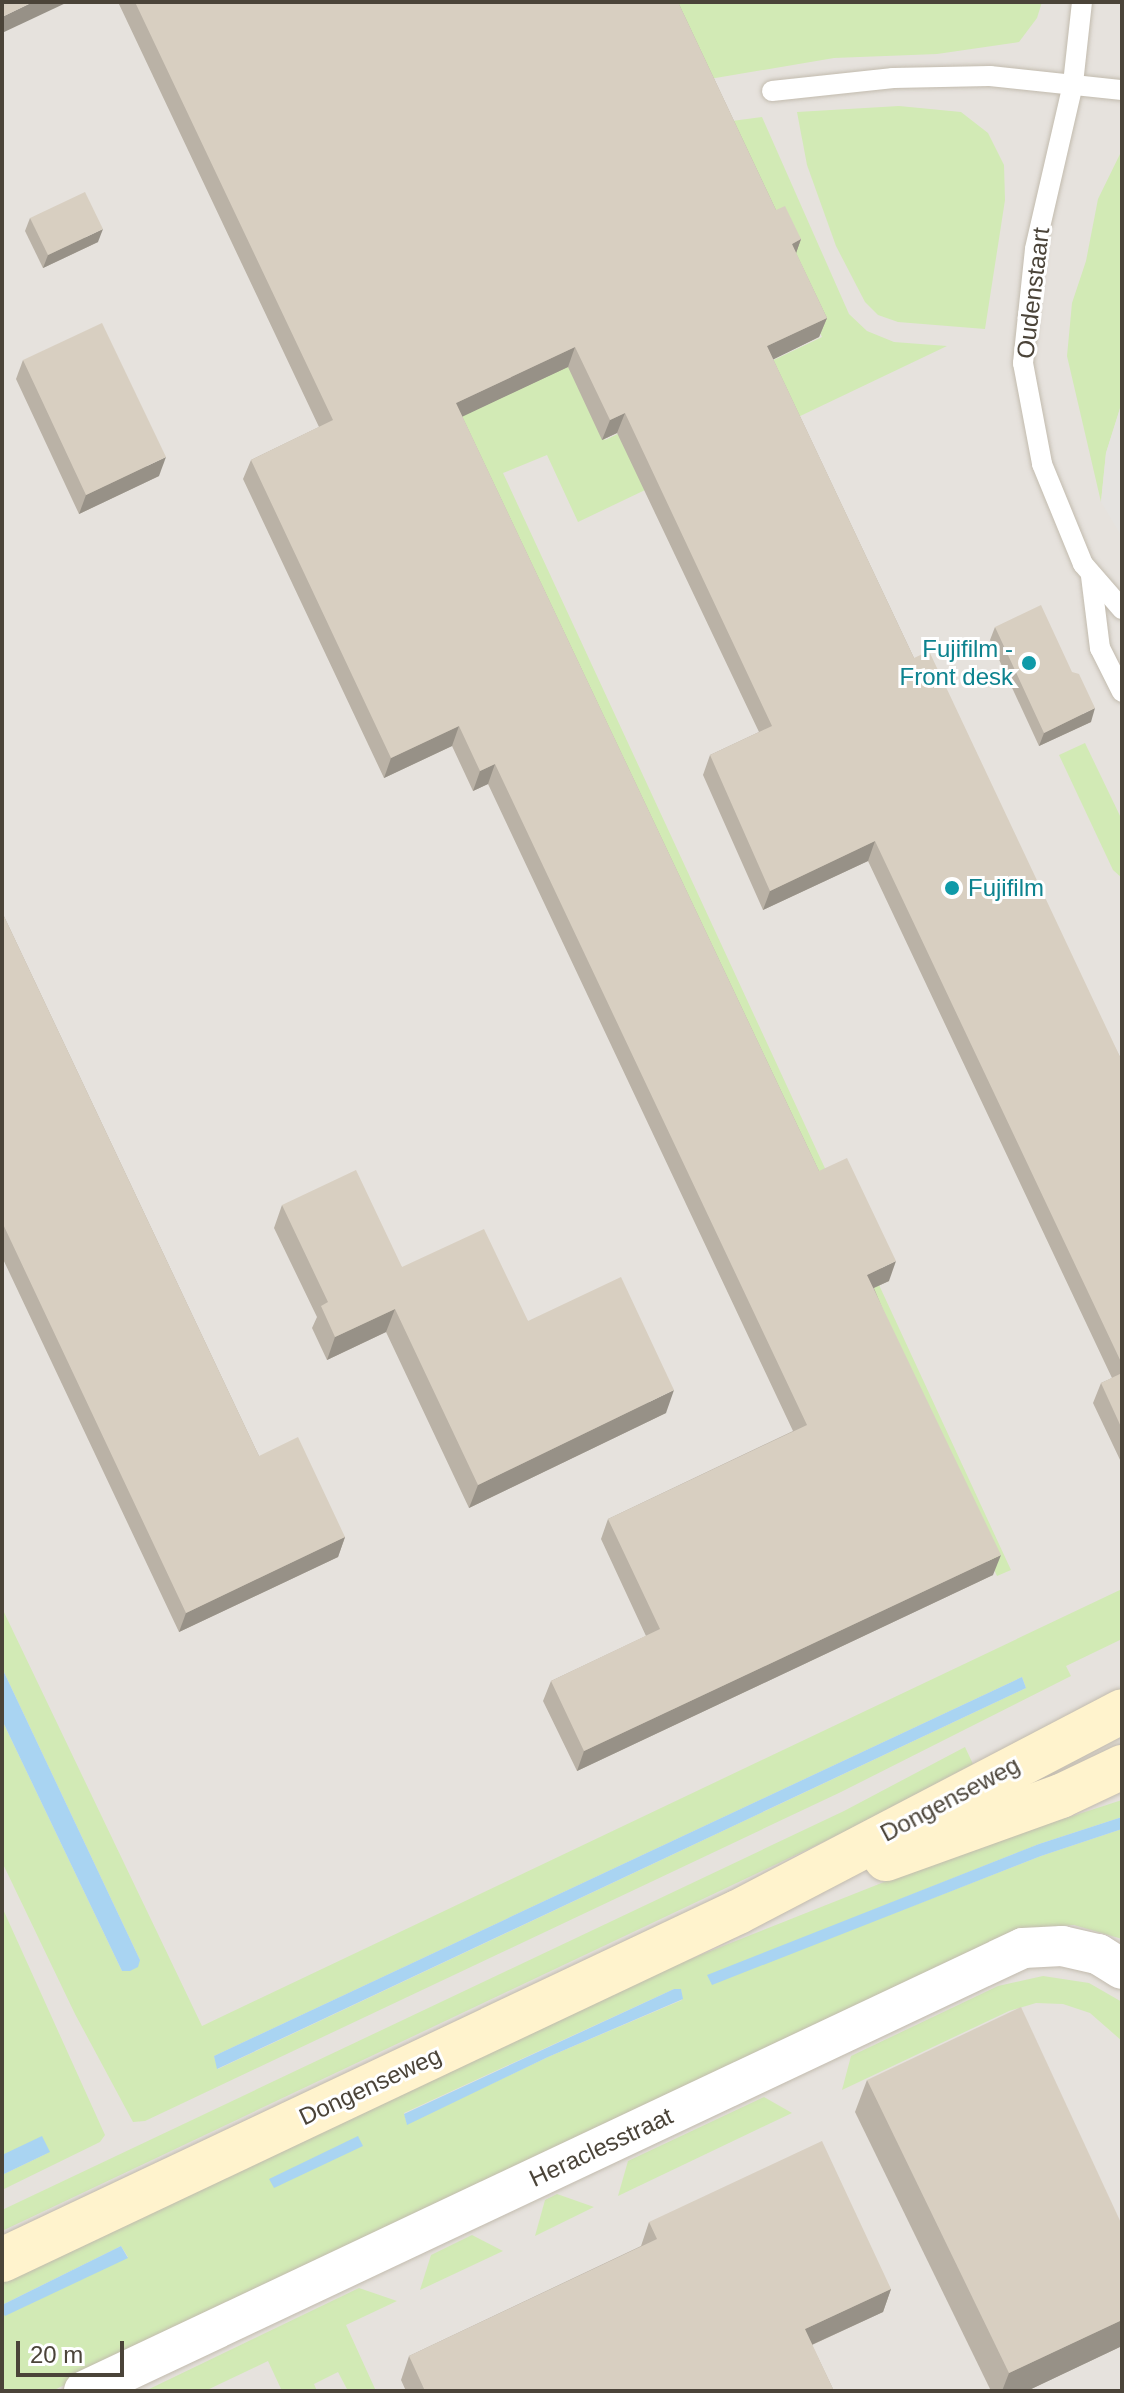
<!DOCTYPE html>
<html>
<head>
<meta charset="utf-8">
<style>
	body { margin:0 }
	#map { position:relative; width:1124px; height:2393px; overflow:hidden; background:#f6f3ec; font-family:Arial,sans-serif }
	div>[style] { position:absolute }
	.industrial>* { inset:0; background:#e6e2dd }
	.green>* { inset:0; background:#d2eab5 }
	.parking>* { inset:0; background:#e5e3e0 }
	.water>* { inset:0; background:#a9d4f2 }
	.roads { filter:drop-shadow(0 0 2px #c2bbae) drop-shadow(0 0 2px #c2bbae) }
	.lane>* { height:20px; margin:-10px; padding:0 10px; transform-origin:10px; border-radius:10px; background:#fff }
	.street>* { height:40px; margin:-20px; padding:0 20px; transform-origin:20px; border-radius:20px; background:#fff }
	.secondary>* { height:44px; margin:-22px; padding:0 22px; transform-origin:22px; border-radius:22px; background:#fff3cd }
	.wall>* { inset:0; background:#bab2a6 }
	.shaded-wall>* { inset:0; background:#979187 }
	.building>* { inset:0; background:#d8cfc1 }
	.dots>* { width:22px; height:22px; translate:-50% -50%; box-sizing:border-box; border:4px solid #fff; border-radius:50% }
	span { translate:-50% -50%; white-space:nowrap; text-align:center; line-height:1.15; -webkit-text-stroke:6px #fff; paint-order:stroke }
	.street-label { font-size:24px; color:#4b4439 }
	.culture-label { font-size:24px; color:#0d838f }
	.right { translate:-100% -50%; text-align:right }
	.left { translate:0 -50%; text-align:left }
	.frame { position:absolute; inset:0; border:4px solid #4b4439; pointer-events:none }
	.scale { position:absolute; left:16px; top:2341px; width:108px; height:36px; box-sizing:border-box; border:4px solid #4b4439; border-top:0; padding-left:10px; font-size:24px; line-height:28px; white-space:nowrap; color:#4b4439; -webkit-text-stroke:6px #fff; paint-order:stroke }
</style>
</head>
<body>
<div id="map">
	<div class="industrial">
		<i style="clip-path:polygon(2px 2px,1122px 2px,1122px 2391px,2px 2391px)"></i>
	</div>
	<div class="green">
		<i style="clip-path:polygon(344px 2px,1042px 2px,1037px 18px,1019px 42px,937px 54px,834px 58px,645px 90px,679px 128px,762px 117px,849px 314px,867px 331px,894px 342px,947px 346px,578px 522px,547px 455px,503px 473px,1011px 1570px,997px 1576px,451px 421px,535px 293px,605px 440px,822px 337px,736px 154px)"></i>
		<i style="clip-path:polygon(899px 106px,961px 112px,988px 133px,1004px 165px,1005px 200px,985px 329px,898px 322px,878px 315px,865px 302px,836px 246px,807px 165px,797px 112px)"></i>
		<i style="clip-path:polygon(1122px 150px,1122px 402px,1106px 453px,1101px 502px,1067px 356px,1072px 303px,1086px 261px,1098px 199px)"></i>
		<i style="clip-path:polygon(1085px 743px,1122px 820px,1122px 878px,1113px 870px,1059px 755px)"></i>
		<i style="clip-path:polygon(evenodd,1122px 1589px,1122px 1639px,1066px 1666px,1071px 1676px,841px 1792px,145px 2121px,133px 2122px,75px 2014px,2px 1862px,2px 1720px,122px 1971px,140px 1960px,2px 1668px,2px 1608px,202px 2026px,1122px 1589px,1022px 1677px,1026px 1688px,218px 2069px,214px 2056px,1022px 1677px)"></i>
		<i style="clip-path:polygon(965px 1747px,973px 1764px,842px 1833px,2px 2231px,2px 2210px,844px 1811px)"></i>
		<i style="clip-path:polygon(evenodd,1122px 1800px,1122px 1817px,1039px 1844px,707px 1976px,812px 1945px,1041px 1856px,1122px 1829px,1122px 1939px,1074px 1925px,1045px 1927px,1017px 1935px,52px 2391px,2px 2391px,2px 2312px,6px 2315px,128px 2257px,121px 2246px,2px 2305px,2px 2276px,630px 1983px,952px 1855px,1122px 1800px,674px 1989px,681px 1990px,682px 2000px,548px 2057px,407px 2124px,404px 2113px,674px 1989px)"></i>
		<i style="clip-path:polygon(2px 1907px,105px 2135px,100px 2142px,2px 2190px,2px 2175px,50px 2152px,2px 2171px)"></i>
		<i style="clip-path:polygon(1043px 1976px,1089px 1983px,1122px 2002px,1122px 2041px,1090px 2013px,1063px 2004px,1036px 2003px,1009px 2011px,842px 2090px,851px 2056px,998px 1986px)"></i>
		<i style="clip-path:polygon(764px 2097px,792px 2113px,618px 2196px,628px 2161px)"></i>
		<i style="clip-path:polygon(557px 2194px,594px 2207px,535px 2236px,545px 2200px)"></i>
		<i style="clip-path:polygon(472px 2235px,503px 2251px,420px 2290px,431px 2255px)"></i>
		<i style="clip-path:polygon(359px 2288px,397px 2301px,346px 2325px,376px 2391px,348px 2391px,338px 2372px,314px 2384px,317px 2391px,282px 2391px,268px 2361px,205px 2391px,145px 2391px)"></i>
	</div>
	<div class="parking">
		<i style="clip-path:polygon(1122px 402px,1122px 537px,1101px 502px,1106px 453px)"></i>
	</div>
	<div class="water">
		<i style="clip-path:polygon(2px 1668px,140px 1960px,138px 1967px,130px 1971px,122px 1971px,2px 1720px)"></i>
		<i style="clip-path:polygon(1022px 1677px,1026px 1688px,217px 2069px,214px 2056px)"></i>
		<i style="clip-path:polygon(1122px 1817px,1122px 1829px,1041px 1856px,712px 1985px,707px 1975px,1039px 1844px)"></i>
		<i style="clip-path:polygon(674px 1989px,681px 1989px,683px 1999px,548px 2057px,407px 2125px,404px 2114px)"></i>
		<i style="clip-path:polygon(42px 2136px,50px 2152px,2px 2175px,2px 2155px)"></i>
		<i style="clip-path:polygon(358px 2136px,363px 2146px,274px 2188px,269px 2179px)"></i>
		<i style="clip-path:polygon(121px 2246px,128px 2258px,5px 2316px,2px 2312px,2px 2305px)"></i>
	</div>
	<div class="roads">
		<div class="lane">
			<i style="left:1082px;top:2px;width:82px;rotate:96.3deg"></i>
			<i style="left:1073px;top:84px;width:169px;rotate:103deg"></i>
			<i style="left:1035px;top:249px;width:115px;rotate:96deg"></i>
			<i style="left:1023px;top:363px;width:103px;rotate:79.3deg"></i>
			<i style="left:1042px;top:464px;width:108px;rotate:67.7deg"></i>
			<i style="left:1083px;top:564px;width:60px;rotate:49.1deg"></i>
			<i style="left:772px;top:91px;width:122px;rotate:-6.1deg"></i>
			<i style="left:893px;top:78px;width:97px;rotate:-1.2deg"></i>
			<i style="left:990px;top:76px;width:133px;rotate:6.1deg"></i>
			<i style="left:1091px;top:576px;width:73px;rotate:82.9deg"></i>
			<i style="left:1100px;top:648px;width:49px;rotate:63.4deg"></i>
		</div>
		<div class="street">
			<i style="left:84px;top:2391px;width:1038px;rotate:-25.26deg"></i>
			<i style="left:1023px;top:1948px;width:39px;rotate:-3deg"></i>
			<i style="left:1062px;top:1946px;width:37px;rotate:13deg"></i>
			<i style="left:1098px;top:1954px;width:28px;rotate:32deg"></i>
		</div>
		<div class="secondary">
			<i style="left:886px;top:1859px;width:186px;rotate:-19.8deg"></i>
			<i style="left:1061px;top:1796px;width:68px;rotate:-25.4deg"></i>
			<i style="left:2px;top:2260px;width:814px;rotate:-25.31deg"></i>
			<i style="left:738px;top:1912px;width:433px;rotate:-27.6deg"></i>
		</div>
	</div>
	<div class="wall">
		<i style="clip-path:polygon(118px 2px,678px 2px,776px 210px,801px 239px,796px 253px,827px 318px,819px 337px,773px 359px,914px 658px,1122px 1061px,1122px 1464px,1093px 1403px,1101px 1383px,1112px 1378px,868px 861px,763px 910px,703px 775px,710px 755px,759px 732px,617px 433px,602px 440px,568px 367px,462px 416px,819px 1171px,889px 1281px,874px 1288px,993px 1575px,577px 1771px,543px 1701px,551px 1681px,646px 1636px,601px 1539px,608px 1519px,793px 1431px,488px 784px,473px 791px,452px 746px,384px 778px,243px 479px,251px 460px,319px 427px)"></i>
		<i style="clip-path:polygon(30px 218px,98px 242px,43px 268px,25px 231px)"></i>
		<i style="clip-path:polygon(23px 360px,159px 476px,79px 514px,16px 379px)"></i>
		<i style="clip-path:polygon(995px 627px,1091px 722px,1039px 746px,990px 640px)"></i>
		<i style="clip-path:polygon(2px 912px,259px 1456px,345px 1537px,338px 1557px,179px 1632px,2px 1257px)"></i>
		<i style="clip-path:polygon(282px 1205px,402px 1267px,528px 1321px,666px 1413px,469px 1508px,386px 1332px,327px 1360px,312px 1328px,317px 1317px,274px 1228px)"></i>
		<i style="clip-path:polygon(867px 2080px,1122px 2225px,1122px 2346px,1027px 2391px,991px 2391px,855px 2112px)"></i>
		<i style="clip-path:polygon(649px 2222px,891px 2289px,883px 2312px,812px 2345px,834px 2391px,406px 2391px,401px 2380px,409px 2356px,641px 2246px)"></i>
	</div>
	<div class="shaded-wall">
		<i style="clip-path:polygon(33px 2px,68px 2px,2px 33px,2px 17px)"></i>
		<i style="clip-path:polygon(103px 229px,98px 242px,43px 268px,48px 255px)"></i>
		<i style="clip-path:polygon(801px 239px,794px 259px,792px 244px)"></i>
		<i style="clip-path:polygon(827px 318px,819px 337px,760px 366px,767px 346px)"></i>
		<i style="clip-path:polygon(575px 347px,568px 367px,449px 423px,456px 403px)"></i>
		<i style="clip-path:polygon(625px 413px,617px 433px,602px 440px,610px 420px)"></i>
		<i style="clip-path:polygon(166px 457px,159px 476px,79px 514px,86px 495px)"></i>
		<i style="clip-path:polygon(1095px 708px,1091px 722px,1039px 746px,1044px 733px)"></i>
		<i style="clip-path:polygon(459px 726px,452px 746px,384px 778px,391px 758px)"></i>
		<i style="clip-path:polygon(495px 764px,488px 784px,473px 791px,480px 771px)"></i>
		<i style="clip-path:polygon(875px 841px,868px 861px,763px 910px,770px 891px)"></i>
		<i style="clip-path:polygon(896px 1261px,889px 1281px,860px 1294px,867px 1275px)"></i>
		<i style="clip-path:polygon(395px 1309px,386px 1332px,327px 1360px,335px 1337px)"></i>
		<i style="clip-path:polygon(674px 1390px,666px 1413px,469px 1508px,478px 1485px)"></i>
		<i style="clip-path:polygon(345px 1537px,338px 1557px,179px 1632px,186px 1613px)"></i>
		<i style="clip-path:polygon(1001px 1555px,993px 1575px,577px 1771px,584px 1751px)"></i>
		<i style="clip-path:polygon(891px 2289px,883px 2312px,796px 2352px,805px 2329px)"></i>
		<i style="clip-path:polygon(1122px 2320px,1122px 2346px,1027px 2391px,1002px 2391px,1009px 2373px)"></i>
	</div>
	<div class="building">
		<i style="clip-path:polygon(2px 2px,33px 2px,2px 17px)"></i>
		<i style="clip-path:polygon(135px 2px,678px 2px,776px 210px,785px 206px,801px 239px,792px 244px,827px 318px,767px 346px,914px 658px,929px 651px,1122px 1061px,1122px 1364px,875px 841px,770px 891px,710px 755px,772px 726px,625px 413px,610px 420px,575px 347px,456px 403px,819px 1171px,847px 1158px,896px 1261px,867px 1275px,1001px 1555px,584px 1751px,551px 1681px,660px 1629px,608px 1519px,807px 1425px,495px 764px,480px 771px,459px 726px,391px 758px,251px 460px,333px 420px)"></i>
		<i style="clip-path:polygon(85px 192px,103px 229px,48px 255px,30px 218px)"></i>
		<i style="clip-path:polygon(102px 323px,166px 457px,86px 495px,23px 360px)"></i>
		<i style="clip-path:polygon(1041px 605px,1072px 672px,1079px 674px,1095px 708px,1044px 733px,995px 627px)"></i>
		<i style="clip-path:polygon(2px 912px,259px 1456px,298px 1437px,345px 1537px,186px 1613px,2px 1222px)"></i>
		<i style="clip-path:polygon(356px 1170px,402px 1267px,484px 1229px,528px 1321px,621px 1277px,674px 1390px,478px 1485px,395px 1309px,335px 1337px,321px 1306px,328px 1302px,282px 1205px)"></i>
		<i style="clip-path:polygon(1122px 1373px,1122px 1429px,1101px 1383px)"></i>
		<i style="clip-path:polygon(1021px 2007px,1122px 2225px,1122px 2320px,1009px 2373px,867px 2080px)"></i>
		<i style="clip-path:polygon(822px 2141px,891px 2289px,805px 2329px,834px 2391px,425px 2391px,409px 2356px,657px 2239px,649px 2222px)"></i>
	</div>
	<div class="dots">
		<i style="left:1029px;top:663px;background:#0f9aa8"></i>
		<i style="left:952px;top:888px;background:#0f9aa8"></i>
	</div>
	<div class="street-label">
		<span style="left:1033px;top:293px;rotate:-83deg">Oudenstaart</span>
		<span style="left:950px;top:1799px;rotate:-28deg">Dongenseweg</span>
		<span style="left:370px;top:2086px;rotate:-25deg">Dongenseweg</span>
		<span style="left:601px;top:2147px;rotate:-25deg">Heraclesstraat</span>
	</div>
	<div class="culture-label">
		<span class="right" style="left:1013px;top:663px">Fujifilm -<br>Front desk</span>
		<span class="left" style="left:968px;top:888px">Fujifilm</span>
	</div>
	<div class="frame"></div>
	<div class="scale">20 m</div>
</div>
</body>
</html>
